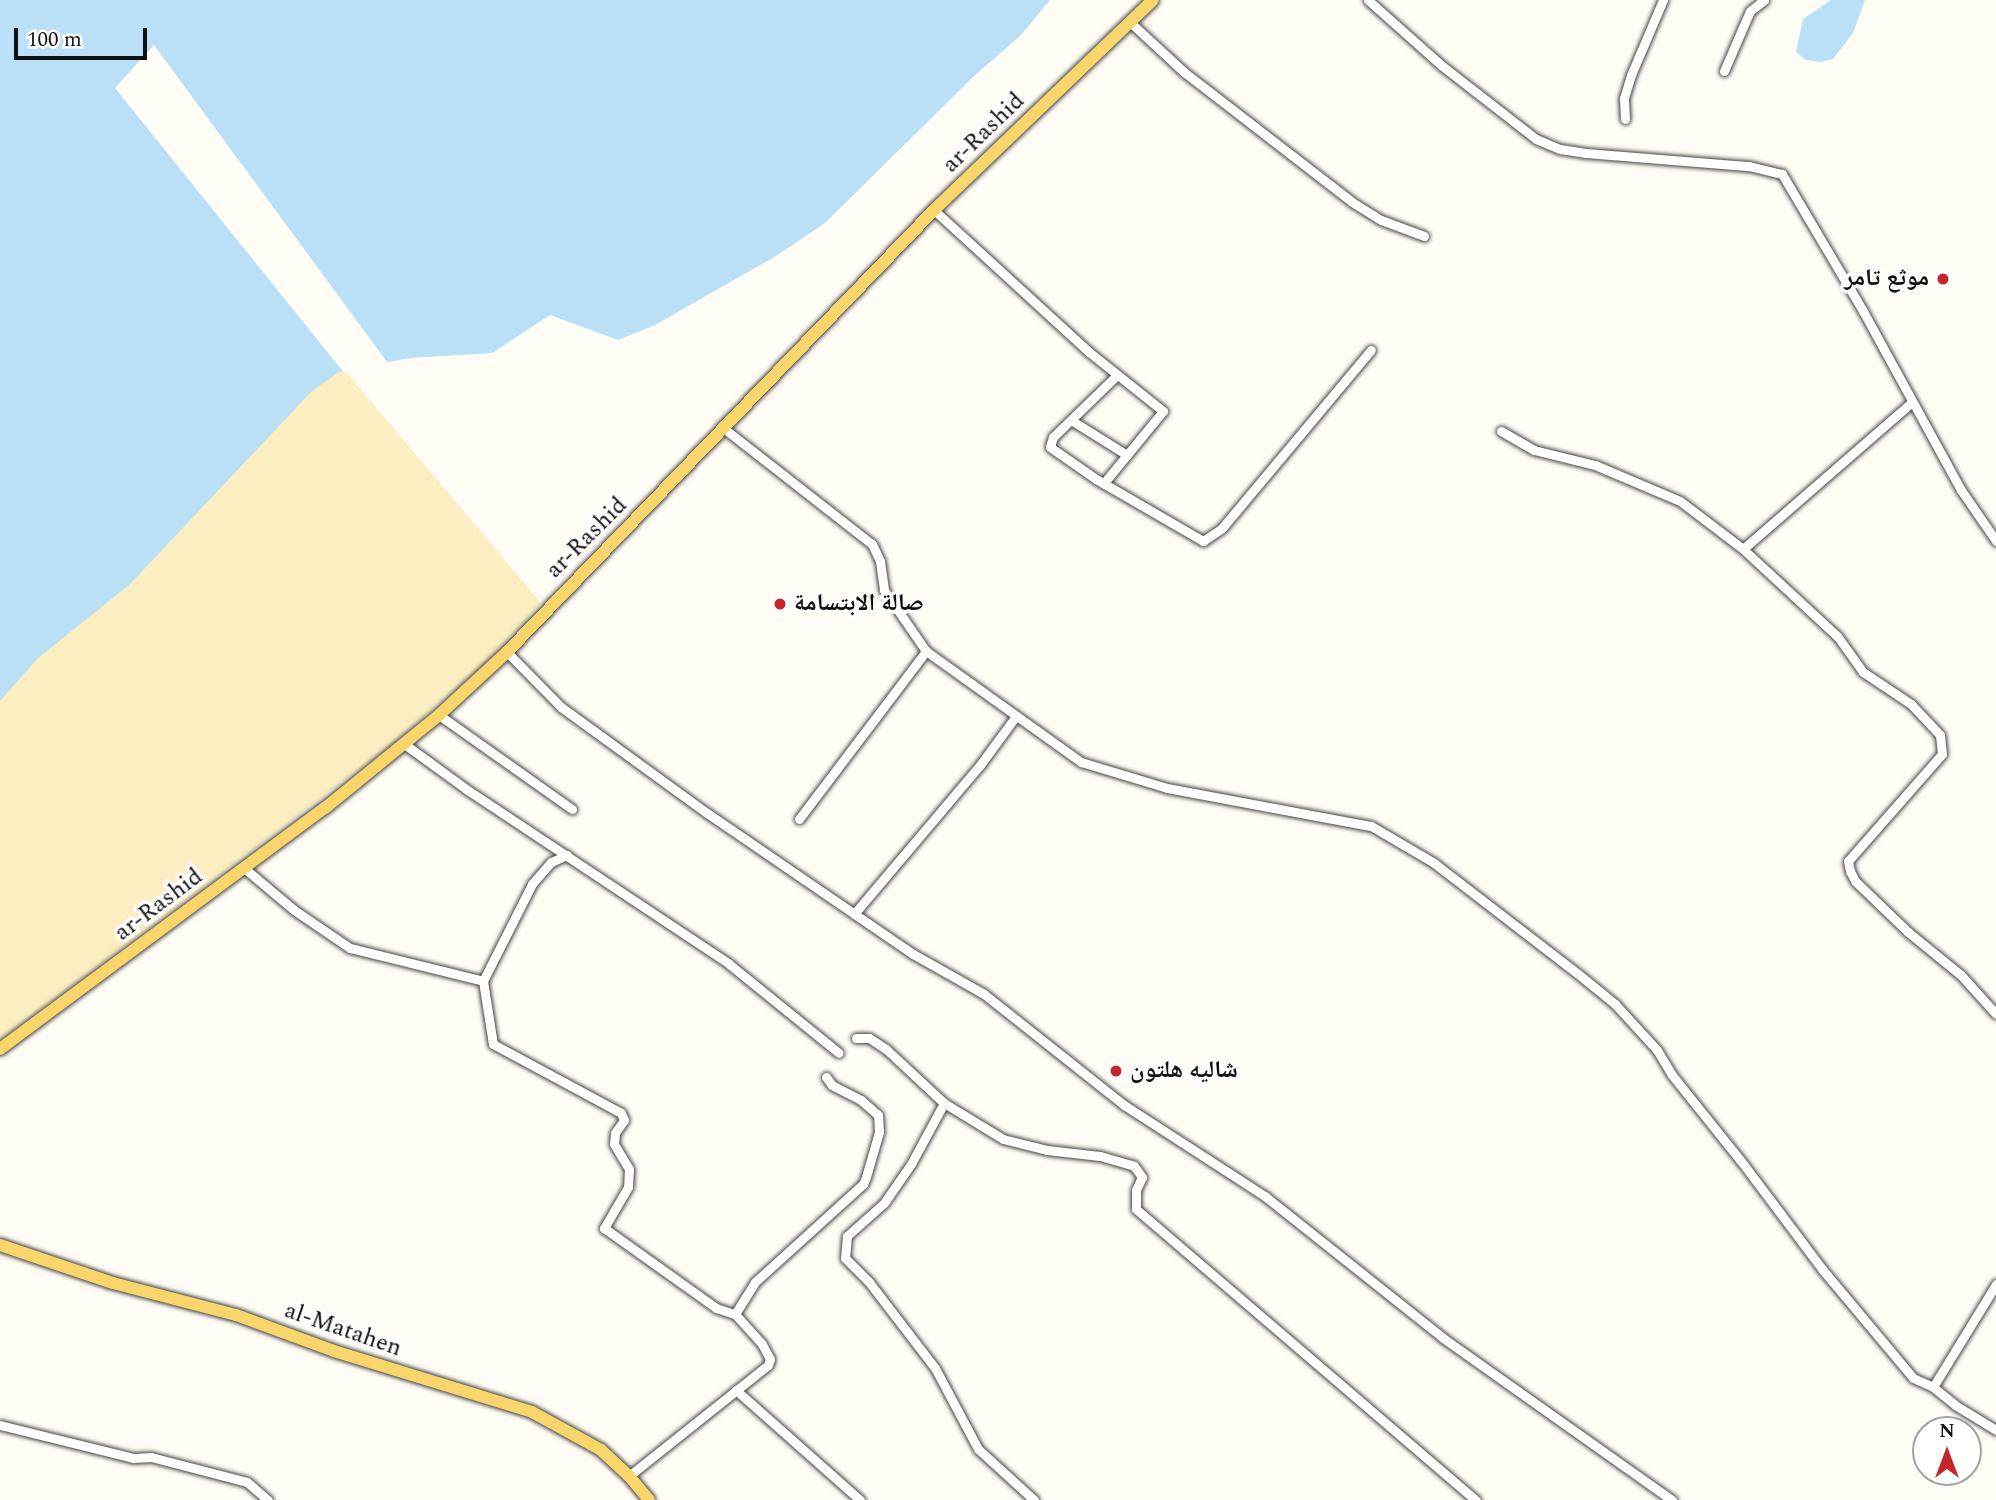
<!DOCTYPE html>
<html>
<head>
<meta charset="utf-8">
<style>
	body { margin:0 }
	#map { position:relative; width:1996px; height:1500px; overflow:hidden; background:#fffdf5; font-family:Spectral,"Noto Naskh Arabic",serif }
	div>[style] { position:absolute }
	.sand>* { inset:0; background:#fbeec1 }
	.water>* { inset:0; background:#b9e0f7 }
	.pier>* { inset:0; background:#fffdf5 }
	.roads { filter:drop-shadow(0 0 2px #444) drop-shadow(0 0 2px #444) }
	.minor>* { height:9px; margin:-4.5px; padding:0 4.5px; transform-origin:4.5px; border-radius:4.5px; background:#fff }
	.major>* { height:12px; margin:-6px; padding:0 6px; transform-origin:6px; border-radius:6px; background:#f9d66b }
	.dots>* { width:19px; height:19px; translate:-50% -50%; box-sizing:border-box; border:4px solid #fff; border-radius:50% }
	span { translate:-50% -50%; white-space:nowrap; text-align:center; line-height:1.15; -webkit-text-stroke:7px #fff; paint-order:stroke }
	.street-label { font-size:24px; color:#111 }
	.poi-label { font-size:24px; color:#111; font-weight:700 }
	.right { translate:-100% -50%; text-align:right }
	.left { translate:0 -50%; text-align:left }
	.north { position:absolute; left:1912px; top:1416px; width:70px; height:70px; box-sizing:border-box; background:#fff; border:2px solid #a0a0a0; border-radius:50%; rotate:0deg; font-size:19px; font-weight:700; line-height:28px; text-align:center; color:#111 }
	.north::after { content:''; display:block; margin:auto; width:24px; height:32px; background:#c4262e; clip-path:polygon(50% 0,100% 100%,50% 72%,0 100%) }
	.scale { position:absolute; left:14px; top:28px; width:133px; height:32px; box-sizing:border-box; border:4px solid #111; border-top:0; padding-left:9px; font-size:21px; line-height:24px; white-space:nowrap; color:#111; -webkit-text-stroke:5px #fff; paint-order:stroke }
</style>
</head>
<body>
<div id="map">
	<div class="sand">
		<i style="clip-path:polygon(335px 359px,541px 603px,488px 661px,389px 747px,0 1040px,0 632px)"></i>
	</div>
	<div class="water">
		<i style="clip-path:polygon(0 0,1050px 0,1021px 35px,973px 77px,825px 223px,776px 256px,655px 325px,618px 340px,550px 315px,492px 353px,409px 358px,339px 372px,312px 391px,129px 585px,38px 658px,0 701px)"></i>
		<i style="clip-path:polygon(1831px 0,1865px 0,1853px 33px,1833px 59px,1821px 62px,1806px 60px,1796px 52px,1803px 19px)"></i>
	</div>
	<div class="pier">
		<i style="clip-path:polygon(154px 45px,390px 366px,345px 374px,115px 88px)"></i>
	</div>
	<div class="roads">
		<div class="minor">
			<i style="left:1368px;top:0;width:98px;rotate:41.7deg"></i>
			<i style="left:1441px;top:65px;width:120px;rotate:37.9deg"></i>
			<i style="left:1536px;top:139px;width:26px;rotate:23deg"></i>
			<i style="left:1560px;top:149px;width:26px;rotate:9deg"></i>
			<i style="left:1586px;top:153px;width:164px;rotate:4.6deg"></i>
			<i style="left:1749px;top:166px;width:34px;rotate:14deg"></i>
			<i style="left:1782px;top:174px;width:159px;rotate:59.4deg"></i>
			<i style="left:1863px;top:311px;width:204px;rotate:61.3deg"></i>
			<i style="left:1961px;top:490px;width:62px;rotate:55.5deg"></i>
			<i style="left:1130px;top:22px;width:74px;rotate:42.8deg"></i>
			<i style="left:1184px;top:72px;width:212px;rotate:37.7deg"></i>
			<i style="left:1352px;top:202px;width:34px;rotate:32deg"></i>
			<i style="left:1381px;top:220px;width:46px;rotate:20.4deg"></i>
			<i style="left:1724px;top:71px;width:65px;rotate:-66.6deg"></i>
			<i style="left:1750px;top:11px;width:18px;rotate:-38deg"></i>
			<i style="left:1625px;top:119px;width:21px;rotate:-93deg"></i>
			<i style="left:1624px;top:98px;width:24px;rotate:-73deg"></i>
			<i style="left:1631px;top:75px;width:82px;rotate:-66.9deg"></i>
			<i style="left:934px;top:210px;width:210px;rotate:42.5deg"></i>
			<i style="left:1089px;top:352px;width:95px;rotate:38.6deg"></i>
			<i style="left:1163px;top:411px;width:94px;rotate:129.4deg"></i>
			<i style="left:1116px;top:376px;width:88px;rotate:135.9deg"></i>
			<i style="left:1053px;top:437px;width:10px;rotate:107deg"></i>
			<i style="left:1050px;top:447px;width:56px;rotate:34.8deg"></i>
			<i style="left:1096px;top:479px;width:124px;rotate:30.1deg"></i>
			<i style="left:1203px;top:541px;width:23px;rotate:-34deg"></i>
			<i style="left:1222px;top:528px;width:232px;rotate:-50.1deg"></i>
			<i style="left:1071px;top:420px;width:66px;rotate:32deg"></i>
			<i style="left:722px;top:427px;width:190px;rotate:38deg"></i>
			<i style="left:872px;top:544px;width:19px;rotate:65deg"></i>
			<i style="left:880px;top:561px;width:29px;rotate:82deg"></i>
			<i style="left:884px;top:590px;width:74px;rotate:55.5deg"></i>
			<i style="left:926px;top:651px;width:191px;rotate:35.6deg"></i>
			<i style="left:1081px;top:762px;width:90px;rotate:16.8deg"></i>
			<i style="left:1167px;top:788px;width:208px;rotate:10.6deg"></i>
			<i style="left:1371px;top:826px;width:73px;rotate:30.4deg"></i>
			<i style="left:1434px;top:863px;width:180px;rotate:37.6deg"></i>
			<i style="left:1577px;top:973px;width:49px;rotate:39.2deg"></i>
			<i style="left:1615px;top:1004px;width:62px;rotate:47.6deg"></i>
			<i style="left:1657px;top:1050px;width:29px;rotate:59deg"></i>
			<i style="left:1672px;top:1075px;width:110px;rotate:51.3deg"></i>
			<i style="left:1741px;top:1161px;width:135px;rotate:53.1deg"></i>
			<i style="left:1822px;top:1269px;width:142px;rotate:50.1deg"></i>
			<i style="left:1913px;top:1378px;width:22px;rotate:24deg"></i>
			<i style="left:1933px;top:1387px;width:28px;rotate:39deg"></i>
			<i style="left:1955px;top:1405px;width:48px;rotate:31.4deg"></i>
			<i style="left:1501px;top:431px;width:38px;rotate:30deg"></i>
			<i style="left:1534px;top:450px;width:63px;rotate:13.8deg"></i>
			<i style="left:1595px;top:465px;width:92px;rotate:23deg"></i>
			<i style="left:1680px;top:501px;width:79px;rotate:37.3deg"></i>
			<i style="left:1743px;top:549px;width:129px;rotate:42.8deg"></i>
			<i style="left:1838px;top:637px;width:43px;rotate:54.5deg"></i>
			<i style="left:1863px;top:672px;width:58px;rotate:33.7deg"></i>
			<i style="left:1911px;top:704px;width:42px;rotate:46.9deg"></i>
			<i style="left:1940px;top:735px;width:19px;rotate:84deg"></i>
			<i style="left:1942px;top:754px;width:142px;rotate:131.3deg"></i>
			<i style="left:1848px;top:861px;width:10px;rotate:79deg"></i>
			<i style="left:1850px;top:871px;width:11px;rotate:63deg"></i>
			<i style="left:1855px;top:881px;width:74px;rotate:43.9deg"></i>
			<i style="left:1908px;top:932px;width:68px;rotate:39.1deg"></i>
			<i style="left:1961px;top:975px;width:52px;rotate:48.1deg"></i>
			<i style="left:1743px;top:549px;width:223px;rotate:-41deg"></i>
			<i style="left:507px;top:652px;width:77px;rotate:45.5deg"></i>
			<i style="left:561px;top:707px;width:180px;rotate:36deg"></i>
			<i style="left:707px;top:813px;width:250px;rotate:34.4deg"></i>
			<i style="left:913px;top:954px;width:81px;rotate:29.4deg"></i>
			<i style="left:984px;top:994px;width:179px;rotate:38.4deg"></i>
			<i style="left:1124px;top:1105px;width:169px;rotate:32.9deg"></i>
			<i style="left:1266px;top:1197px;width:226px;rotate:38.5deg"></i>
			<i style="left:1443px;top:1338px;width:281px;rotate:35.3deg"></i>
			<i style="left:439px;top:715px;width:163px;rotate:35.3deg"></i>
			<i style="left:403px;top:743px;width:78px;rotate:36.1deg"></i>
			<i style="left:466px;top:789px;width:316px;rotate:33.6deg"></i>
			<i style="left:729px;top:964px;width:141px;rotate:39deg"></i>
			<i style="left:799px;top:819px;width:211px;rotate:-52.9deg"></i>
			<i style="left:567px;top:855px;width:17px;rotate:156deg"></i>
			<i style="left:551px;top:862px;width:29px;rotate:131deg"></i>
			<i style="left:532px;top:884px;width:109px;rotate:116.8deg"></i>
			<i style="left:483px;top:981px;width:64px;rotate:81deg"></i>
			<i style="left:493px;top:1044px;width:145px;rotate:28.3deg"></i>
			<i style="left:621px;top:1113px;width:8px;rotate:67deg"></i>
			<i style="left:624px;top:1120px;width:16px;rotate:125deg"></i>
			<i style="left:615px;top:1133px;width:11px;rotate:95deg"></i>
			<i style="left:614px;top:1144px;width:29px;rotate:59deg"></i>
			<i style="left:629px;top:1169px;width:18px;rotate:93deg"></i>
			<i style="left:628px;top:1187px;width:48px;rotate:120.3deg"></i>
			<i style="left:604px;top:1228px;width:138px;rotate:35.5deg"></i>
			<i style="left:716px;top:1308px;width:20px;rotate:18deg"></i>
			<i style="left:735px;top:1314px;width:40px;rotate:48deg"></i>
			<i style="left:762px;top:1344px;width:17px;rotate:62deg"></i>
			<i style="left:770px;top:1359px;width:6px;rotate:108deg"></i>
			<i style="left:768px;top:1365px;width:178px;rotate:141.4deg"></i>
			<i style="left:244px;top:868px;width:65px;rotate:40deg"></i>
			<i style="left:294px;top:910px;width:68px;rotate:34.2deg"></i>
			<i style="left:350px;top:948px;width:137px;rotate:13.9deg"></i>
			<i style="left:854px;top:914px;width:195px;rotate:-49.8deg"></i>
			<i style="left:980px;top:765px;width:61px;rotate:-53.7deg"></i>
			<i style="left:856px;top:1038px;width:13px"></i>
			<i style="left:869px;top:1038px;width:20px;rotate:33deg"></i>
			<i style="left:886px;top:1049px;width:79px;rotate:43deg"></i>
			<i style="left:944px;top:1103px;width:69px;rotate:31.4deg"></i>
			<i style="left:1003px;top:1139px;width:45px;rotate:14deg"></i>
			<i style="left:1047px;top:1150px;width:53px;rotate:6.5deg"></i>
			<i style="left:1100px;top:1156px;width:35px;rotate:16deg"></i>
			<i style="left:1134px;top:1166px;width:14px;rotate:54deg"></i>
			<i style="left:1142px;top:1177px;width:14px;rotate:115deg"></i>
			<i style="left:1136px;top:1190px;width:19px;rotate:90deg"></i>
			<i style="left:1136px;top:1209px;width:448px;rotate:40.6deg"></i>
			<i style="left:944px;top:1103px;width:69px;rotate:118.4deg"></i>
			<i style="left:911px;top:1164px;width:47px;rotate:124.7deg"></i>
			<i style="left:884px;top:1203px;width:50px;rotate:138.3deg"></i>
			<i style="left:847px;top:1236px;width:22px;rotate:95deg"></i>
			<i style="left:845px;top:1258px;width:34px;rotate:45deg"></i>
			<i style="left:869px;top:1282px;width:108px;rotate:52.5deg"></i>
			<i style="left:935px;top:1368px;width:92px;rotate:62deg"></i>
			<i style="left:978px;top:1449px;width:76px;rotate:42.3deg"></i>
			<i style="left:735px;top:1314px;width:38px;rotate:-58deg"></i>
			<i style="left:755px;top:1282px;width:146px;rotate:-42.2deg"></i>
			<i style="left:863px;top:1184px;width:8px;rotate:-67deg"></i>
			<i style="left:866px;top:1177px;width:47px;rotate:-73.9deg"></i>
			<i style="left:879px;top:1132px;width:17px;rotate:-93deg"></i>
			<i style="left:878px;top:1115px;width:23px;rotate:-139deg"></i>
			<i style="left:861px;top:1100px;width:33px;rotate:-153deg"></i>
			<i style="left:832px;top:1085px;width:10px;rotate:-127deg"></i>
			<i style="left:1933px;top:1387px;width:121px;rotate:-58.5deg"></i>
			<i style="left:736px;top:1390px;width:166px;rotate:41.6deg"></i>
			<i style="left:0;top:1425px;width:137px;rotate:13.9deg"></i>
			<i style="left:133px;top:1458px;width:18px;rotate:-3deg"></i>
			<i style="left:151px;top:1457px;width:99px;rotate:14.6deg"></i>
			<i style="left:247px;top:1482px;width:28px;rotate:41deg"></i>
		</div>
		<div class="major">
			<i style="left:0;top:1049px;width:405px;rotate:-36.6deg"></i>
			<i style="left:325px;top:808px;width:147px;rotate:-39.2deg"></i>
			<i style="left:439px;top:715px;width:93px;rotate:-42.8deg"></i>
			<i style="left:507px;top:652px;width:615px;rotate:-45.99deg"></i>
			<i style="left:934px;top:210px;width:303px;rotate:-43.8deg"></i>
			<i style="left:0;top:1245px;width:119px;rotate:18.6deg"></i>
			<i style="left:113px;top:1283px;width:127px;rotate:14.6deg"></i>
			<i style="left:236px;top:1315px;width:104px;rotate:20.2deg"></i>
			<i style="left:334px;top:1351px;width:207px;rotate:17.1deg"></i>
			<i style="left:532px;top:1412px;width:79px;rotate:28.8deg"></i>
			<i style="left:601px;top:1450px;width:38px;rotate:43deg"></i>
			<i style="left:629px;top:1476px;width:31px;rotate:50deg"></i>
		</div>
	</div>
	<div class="dots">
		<i style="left:1943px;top:279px;background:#c4262e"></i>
		<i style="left:780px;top:604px;background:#c4262e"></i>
		<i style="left:1116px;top:1071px;background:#c4262e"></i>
	</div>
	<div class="street-label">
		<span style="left:984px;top:133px;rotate:-44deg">ar-Rashid</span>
		<span style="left:587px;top:538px;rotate:-45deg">ar-Rashid</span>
		<span style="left:159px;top:905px;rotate:-37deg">ar-Rashid</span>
		<span style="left:343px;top:1330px;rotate:19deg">al-Matahen</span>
	</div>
	<div class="poi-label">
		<span class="right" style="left:1929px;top:279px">موثع تامر</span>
		<span class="left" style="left:794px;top:604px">صالة الابتسامة</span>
		<span class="left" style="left:1130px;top:1071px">شاليه هلتون</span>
	</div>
	<div class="north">N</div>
	<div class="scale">100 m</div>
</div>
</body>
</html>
